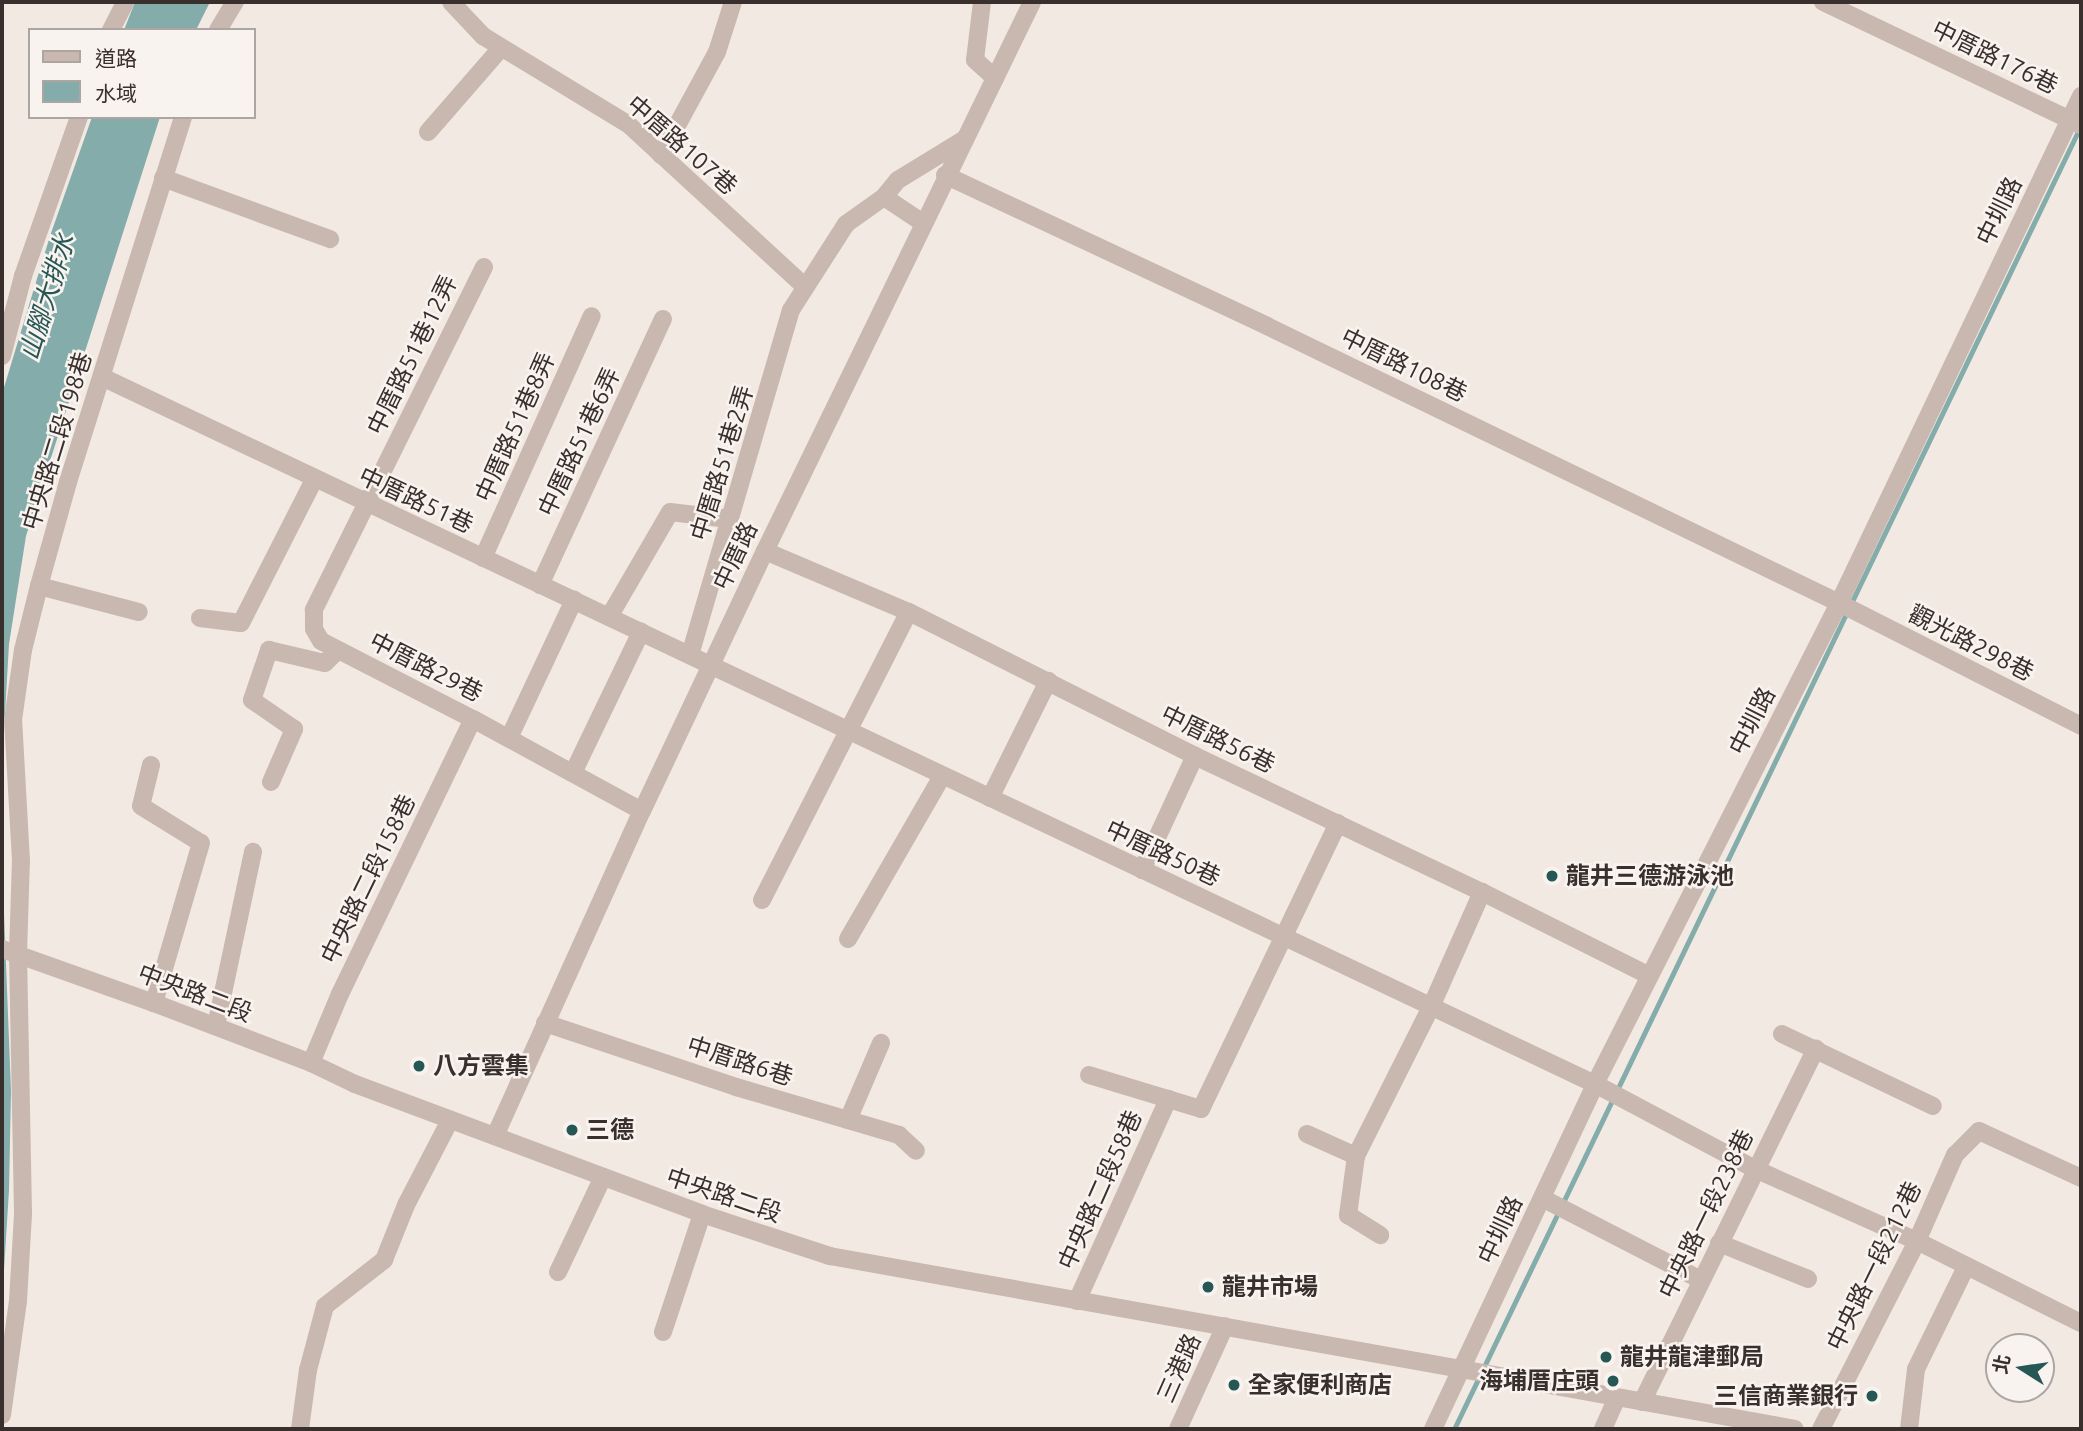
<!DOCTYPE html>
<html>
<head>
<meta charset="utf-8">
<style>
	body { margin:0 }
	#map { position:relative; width:2083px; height:1431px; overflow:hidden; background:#f2e9e3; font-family:Ubuntu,"Noto Sans TC",sans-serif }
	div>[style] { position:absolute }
	.water>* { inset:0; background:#84acaa }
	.stream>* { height:5px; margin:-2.5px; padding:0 2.5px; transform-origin:2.5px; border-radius:2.5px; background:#84acaa }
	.minor>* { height:18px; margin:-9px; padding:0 9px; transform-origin:9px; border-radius:9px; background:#c9b8af }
	.dots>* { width:19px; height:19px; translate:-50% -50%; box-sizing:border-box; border:4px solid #f9f3ef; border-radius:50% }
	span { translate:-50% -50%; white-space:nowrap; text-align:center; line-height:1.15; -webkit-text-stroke:5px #f9f3ef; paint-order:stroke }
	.street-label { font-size:24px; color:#392f2c }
	.poi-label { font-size:24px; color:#392f2c; font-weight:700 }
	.left { translate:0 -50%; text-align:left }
	.right { translate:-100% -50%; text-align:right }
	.water-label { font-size:26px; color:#265755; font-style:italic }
	.frame { position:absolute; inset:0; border:4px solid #392f2c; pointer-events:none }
	.legend { position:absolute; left:28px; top:28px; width:228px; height:91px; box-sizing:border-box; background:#f9f3ef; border:2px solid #aca5a1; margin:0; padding:9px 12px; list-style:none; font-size:21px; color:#392f2c }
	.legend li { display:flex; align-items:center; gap:14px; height:35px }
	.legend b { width:35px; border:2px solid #aca5a1 }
	.north { position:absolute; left:1985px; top:1333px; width:70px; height:70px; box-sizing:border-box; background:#f9f3ef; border:2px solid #aca5a1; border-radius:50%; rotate:282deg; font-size:19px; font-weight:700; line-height:28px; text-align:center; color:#392f2c }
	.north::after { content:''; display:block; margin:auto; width:24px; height:32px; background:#265755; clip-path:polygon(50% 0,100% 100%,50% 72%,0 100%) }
</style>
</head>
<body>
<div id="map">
	<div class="water">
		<i style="clip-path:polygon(135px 2px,210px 2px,196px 30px,124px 30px)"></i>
		<i style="clip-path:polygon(92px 117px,160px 117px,26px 536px,9px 644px,2px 766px,2px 394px,50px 236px)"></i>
		<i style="clip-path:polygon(2px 862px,11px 1091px,9px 1190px,2px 1302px)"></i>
	</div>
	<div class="stream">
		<i style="left:1454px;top:1429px;width:1445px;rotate:-64.32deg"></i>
	</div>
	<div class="minor">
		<i style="left:451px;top:2px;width:47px;rotate:46.7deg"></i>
		<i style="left:483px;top:36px;width:170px;rotate:31.3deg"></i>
		<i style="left:628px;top:124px;width:241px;rotate:42.6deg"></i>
		<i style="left:982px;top:2px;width:58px;rotate:96.9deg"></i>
		<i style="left:975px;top:60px;width:27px;rotate:42deg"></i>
		<i style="left:1823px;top:2px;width:286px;rotate:25.5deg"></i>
		<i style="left:111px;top:30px;width:31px;rotate:-63deg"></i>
		<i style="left:218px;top:30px;width:33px;rotate:-59deg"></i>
		<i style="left:428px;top:132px;width:111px;rotate:-49deg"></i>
		<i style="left:661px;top:155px;width:117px;rotate:-61.5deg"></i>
		<i style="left:717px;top:52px;width:52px;rotate:-72.3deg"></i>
		<i style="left:945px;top:175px;width:356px;rotate:25.1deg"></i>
		<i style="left:1267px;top:326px;width:636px;rotate:25.84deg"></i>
		<i style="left:1839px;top:603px;width:271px;rotate:26.9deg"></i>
		<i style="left:163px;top:178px;width:178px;rotate:20.1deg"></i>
		<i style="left:884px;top:197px;width:47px;rotate:33.7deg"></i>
		<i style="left:484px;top:267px;width:383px;rotate:116.4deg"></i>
		<i style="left:314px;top:610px;width:19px;rotate:90deg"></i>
		<i style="left:314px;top:629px;width:14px;rotate:60deg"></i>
		<i style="left:321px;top:641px;width:171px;rotate:27.2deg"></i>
		<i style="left:473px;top:719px;width:192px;rotate:28.6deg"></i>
		<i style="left:2px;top:356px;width:83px;rotate:-75.3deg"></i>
		<i style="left:23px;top:276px;width:169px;rotate:-70.6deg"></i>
		<i style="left:102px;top:377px;width:1652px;rotate:25.34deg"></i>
		<i style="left:1595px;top:1084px;width:181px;rotate:28deg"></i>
		<i style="left:1755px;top:1169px;width:177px;rotate:24deg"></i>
		<i style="left:1917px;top:1241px;width:183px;rotate:26.6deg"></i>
		<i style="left:765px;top:551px;width:156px;rotate:23deg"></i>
		<i style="left:909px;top:612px;width:320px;rotate:26.7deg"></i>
		<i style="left:1195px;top:756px;width:318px;rotate:25.4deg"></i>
		<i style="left:1482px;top:892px;width:186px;rotate:26.6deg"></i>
		<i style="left:483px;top:558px;width:265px;rotate:-65.8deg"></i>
		<i style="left:540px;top:585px;width:293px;rotate:-65.2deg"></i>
		<i style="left:39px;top:586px;width:103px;rotate:14.6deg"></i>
		<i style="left:609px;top:617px;width:121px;rotate:-59.8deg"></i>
		<i style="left:670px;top:512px;width:60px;rotate:6.7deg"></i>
		<i style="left:200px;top:618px;width:41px;rotate:7deg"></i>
		<i style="left:241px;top:623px;width:161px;rotate:-63deg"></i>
		<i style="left:690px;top:655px;width:359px;rotate:-73.7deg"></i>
		<i style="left:791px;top:310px;width:102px;rotate:-57.4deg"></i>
		<i style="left:846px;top:224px;width:47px;rotate:-35.4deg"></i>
		<i style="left:884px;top:197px;width:22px;rotate:-51deg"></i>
		<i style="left:898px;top:180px;width:79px;rotate:-31.5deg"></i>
		<i style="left:509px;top:738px;width:153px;rotate:-64.8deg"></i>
		<i style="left:151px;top:765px;width:42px;rotate:103.7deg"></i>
		<i style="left:141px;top:806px;width:70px;rotate:31.7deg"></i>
		<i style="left:201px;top:843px;width:167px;rotate:106.4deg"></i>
		<i style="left:573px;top:773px;width:157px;rotate:-64.3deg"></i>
		<i style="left:271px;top:782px;width:58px;rotate:-66.5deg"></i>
		<i style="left:294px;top:729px;width:51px;rotate:-145.4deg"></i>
		<i style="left:252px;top:700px;width:53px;rotate:-71.2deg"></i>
		<i style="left:269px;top:650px;width:57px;rotate:13.1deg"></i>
		<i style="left:325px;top:663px;width:18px;rotate:-45deg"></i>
		<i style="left:990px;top:798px;width:131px;rotate:-63.6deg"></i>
		<i style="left:1142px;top:870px;width:126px;rotate:-65.1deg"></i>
		<i style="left:762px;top:900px;width:323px;rotate:-63deg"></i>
		<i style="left:848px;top:939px;width:188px;rotate:-60deg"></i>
		<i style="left:2px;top:949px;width:161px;rotate:19.6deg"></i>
		<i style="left:154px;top:1003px;width:168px;rotate:20.9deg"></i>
		<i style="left:311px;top:1063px;width:49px;rotate:25.5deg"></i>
		<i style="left:355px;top:1084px;width:371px;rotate:20.5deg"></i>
		<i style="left:702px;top:1214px;width:135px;rotate:18.2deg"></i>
		<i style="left:830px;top:1256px;width:980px;rotate:10.16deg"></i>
		<i style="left:545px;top:1023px;width:201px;rotate:18.5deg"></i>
		<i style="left:736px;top:1087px;width:170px;rotate:16.4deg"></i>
		<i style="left:899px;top:1135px;width:23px;rotate:43deg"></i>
		<i style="left:216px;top:1026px;width:178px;rotate:-78deg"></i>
		<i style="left:1782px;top:1034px;width:167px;rotate:25.5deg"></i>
		<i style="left:311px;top:1063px;width:75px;rotate:-67.2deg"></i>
		<i style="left:340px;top:994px;width:305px;rotate:-64.2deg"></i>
		<i style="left:1089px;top:1075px;width:117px;rotate:16.9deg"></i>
		<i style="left:1201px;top:1109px;width:317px;rotate:-64.4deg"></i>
		<i style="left:848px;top:1120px;width:84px;rotate:-66.8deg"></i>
		<i style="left:1307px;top:1134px;width:54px;rotate:24.2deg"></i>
		<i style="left:1356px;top:1156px;width:60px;rotate:97.7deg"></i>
		<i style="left:1348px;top:1215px;width:38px;rotate:32deg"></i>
		<i style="left:495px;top:1136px;width:357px;rotate:-65.7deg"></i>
		<i style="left:642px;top:811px;width:288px;rotate:-64.7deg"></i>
		<i style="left:765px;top:551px;width:610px;rotate:-64.06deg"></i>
		<i style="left:1356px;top:1156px;width:167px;rotate:-63.3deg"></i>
		<i style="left:1431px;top:1007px;width:126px;rotate:-66.1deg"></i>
		<i style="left:1542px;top:1198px;width:179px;rotate:27.3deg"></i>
		<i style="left:1719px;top:1243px;width:96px;rotate:22deg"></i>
		<i style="left:558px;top:1272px;width:105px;rotate:-64.7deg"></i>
		<i style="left:1077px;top:1301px;width:222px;rotate:-65.7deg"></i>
		<i style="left:663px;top:1332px;width:124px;rotate:-71.7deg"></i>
		<i style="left:1642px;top:1402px;width:394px;rotate:-63.8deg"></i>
		<i style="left:2px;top:1415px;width:115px;rotate:-82deg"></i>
		<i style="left:18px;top:1301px;width:88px;rotate:-86.7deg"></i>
		<i style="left:23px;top:1213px;width:259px;rotate:-91.1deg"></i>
		<i style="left:18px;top:954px;width:93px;rotate:-88.2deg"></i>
		<i style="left:21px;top:861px;width:141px;rotate:-93.2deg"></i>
		<i style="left:13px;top:720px;width:71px;rotate:-81.9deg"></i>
		<i style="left:23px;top:650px;width:66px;rotate:-76deg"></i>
		<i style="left:39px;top:586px;width:108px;rotate:-74.4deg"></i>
		<i style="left:68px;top:482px;width:383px;rotate:-72.5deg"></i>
		<i style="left:300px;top:1429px;width:60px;rotate:-82.3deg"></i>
		<i style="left:308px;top:1370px;width:66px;rotate:-75.1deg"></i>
		<i style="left:325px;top:1306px;width:75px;rotate:-37.9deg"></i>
		<i style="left:384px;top:1260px;width:59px;rotate:-68.2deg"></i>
		<i style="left:406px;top:1205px;width:96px;rotate:-62.6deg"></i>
		<i style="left:1178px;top:1429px;width:113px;rotate:-65.5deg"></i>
		<i style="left:1433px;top:1429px;width:381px;rotate:-64.8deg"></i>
		<i style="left:1595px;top:1084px;width:539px;rotate:-63.1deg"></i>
		<i style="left:1839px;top:603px;width:562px;rotate:-64.48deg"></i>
		<i style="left:1603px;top:1429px;width:34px;rotate:-66deg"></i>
		<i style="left:1821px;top:1429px;width:211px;rotate:-62.9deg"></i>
		<i style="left:1917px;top:1241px;width:94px;rotate:-66.2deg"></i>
		<i style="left:1955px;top:1155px;width:34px;rotate:-45deg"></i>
		<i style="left:1979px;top:1131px;width:112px;rotate:24.7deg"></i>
		<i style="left:1909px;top:1429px;width:60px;rotate:-83.3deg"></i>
		<i style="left:1916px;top:1369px;width:114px;rotate:-63.9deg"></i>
	</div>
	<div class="dots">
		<i style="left:1552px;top:876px;background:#265755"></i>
		<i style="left:419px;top:1066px;background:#265755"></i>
		<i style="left:572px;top:1130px;background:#265755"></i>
		<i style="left:1208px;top:1287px;background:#265755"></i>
		<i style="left:1606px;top:1357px;background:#265755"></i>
		<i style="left:1613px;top:1381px;background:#265755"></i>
		<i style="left:1234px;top:1385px;background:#265755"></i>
		<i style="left:1872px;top:1396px;background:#265755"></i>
	</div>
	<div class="street-label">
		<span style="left:1995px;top:57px;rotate:26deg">中厝路176巷</span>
		<span style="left:682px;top:145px;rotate:41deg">中厝路107巷</span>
		<span style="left:1999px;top:211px;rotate:-64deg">中圳路</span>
		<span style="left:412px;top:355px;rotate:-64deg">中厝路51巷12弄</span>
		<span style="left:1404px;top:365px;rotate:26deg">中厝路108巷</span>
		<span style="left:515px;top:427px;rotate:-66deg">中厝路51巷8弄</span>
		<span style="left:57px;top:441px;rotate:-73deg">中央路二段198巷</span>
		<span style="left:579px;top:442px;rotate:-65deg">中厝路51巷6弄</span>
		<span style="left:722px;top:463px;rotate:-73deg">中厝路51巷2弄</span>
		<span style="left:416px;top:500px;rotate:25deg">中厝路51巷</span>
		<span style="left:735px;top:556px;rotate:-65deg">中厝路</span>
		<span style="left:1971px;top:643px;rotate:27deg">觀光路298巷</span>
		<span style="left:426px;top:667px;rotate:27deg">中厝路29巷</span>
		<span style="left:1752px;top:721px;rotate:-63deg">中圳路</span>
		<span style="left:1218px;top:739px;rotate:26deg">中厝路56巷</span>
		<span style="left:1163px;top:853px;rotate:25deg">中厝路50巷</span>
		<span style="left:368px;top:879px;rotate:-64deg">中央路二段158巷</span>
		<span style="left:195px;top:993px;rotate:21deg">中央路二段</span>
		<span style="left:740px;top:1061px;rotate:18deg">中厝路6巷</span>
		<span style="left:1100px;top:1190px;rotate:-66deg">中央路二段58巷</span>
		<span style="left:724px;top:1195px;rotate:19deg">中央路二段</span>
		<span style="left:1706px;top:1214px;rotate:-64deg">中央路一段238巷</span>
		<span style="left:1500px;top:1230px;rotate:-65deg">中圳路</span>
		<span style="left:1874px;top:1266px;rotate:-64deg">中央路一段212巷</span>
		<span style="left:1179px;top:1368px;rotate:-66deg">三港路</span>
	</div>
	<div class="poi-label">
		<span class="left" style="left:1566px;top:876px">龍井三德游泳池</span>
		<span class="left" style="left:433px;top:1066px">八方雲集</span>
		<span class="left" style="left:586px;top:1130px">三德</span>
		<span class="left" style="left:1222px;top:1287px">龍井市場</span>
		<span class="left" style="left:1620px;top:1357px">龍井龍津郵局</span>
		<span class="right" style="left:1599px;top:1381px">海埔厝庄頭</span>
		<span class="left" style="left:1248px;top:1385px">全家便利商店</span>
		<span class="right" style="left:1858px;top:1396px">三信商業銀行</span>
	</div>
	<div class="water-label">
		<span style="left:47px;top:297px;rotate:-73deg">山腳大排水</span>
	</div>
	<div class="frame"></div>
	<ul class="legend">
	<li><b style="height:9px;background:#c9b8af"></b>道路</li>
	<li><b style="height:19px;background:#84acaa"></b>水域</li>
	</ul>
	<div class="north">北</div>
</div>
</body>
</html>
